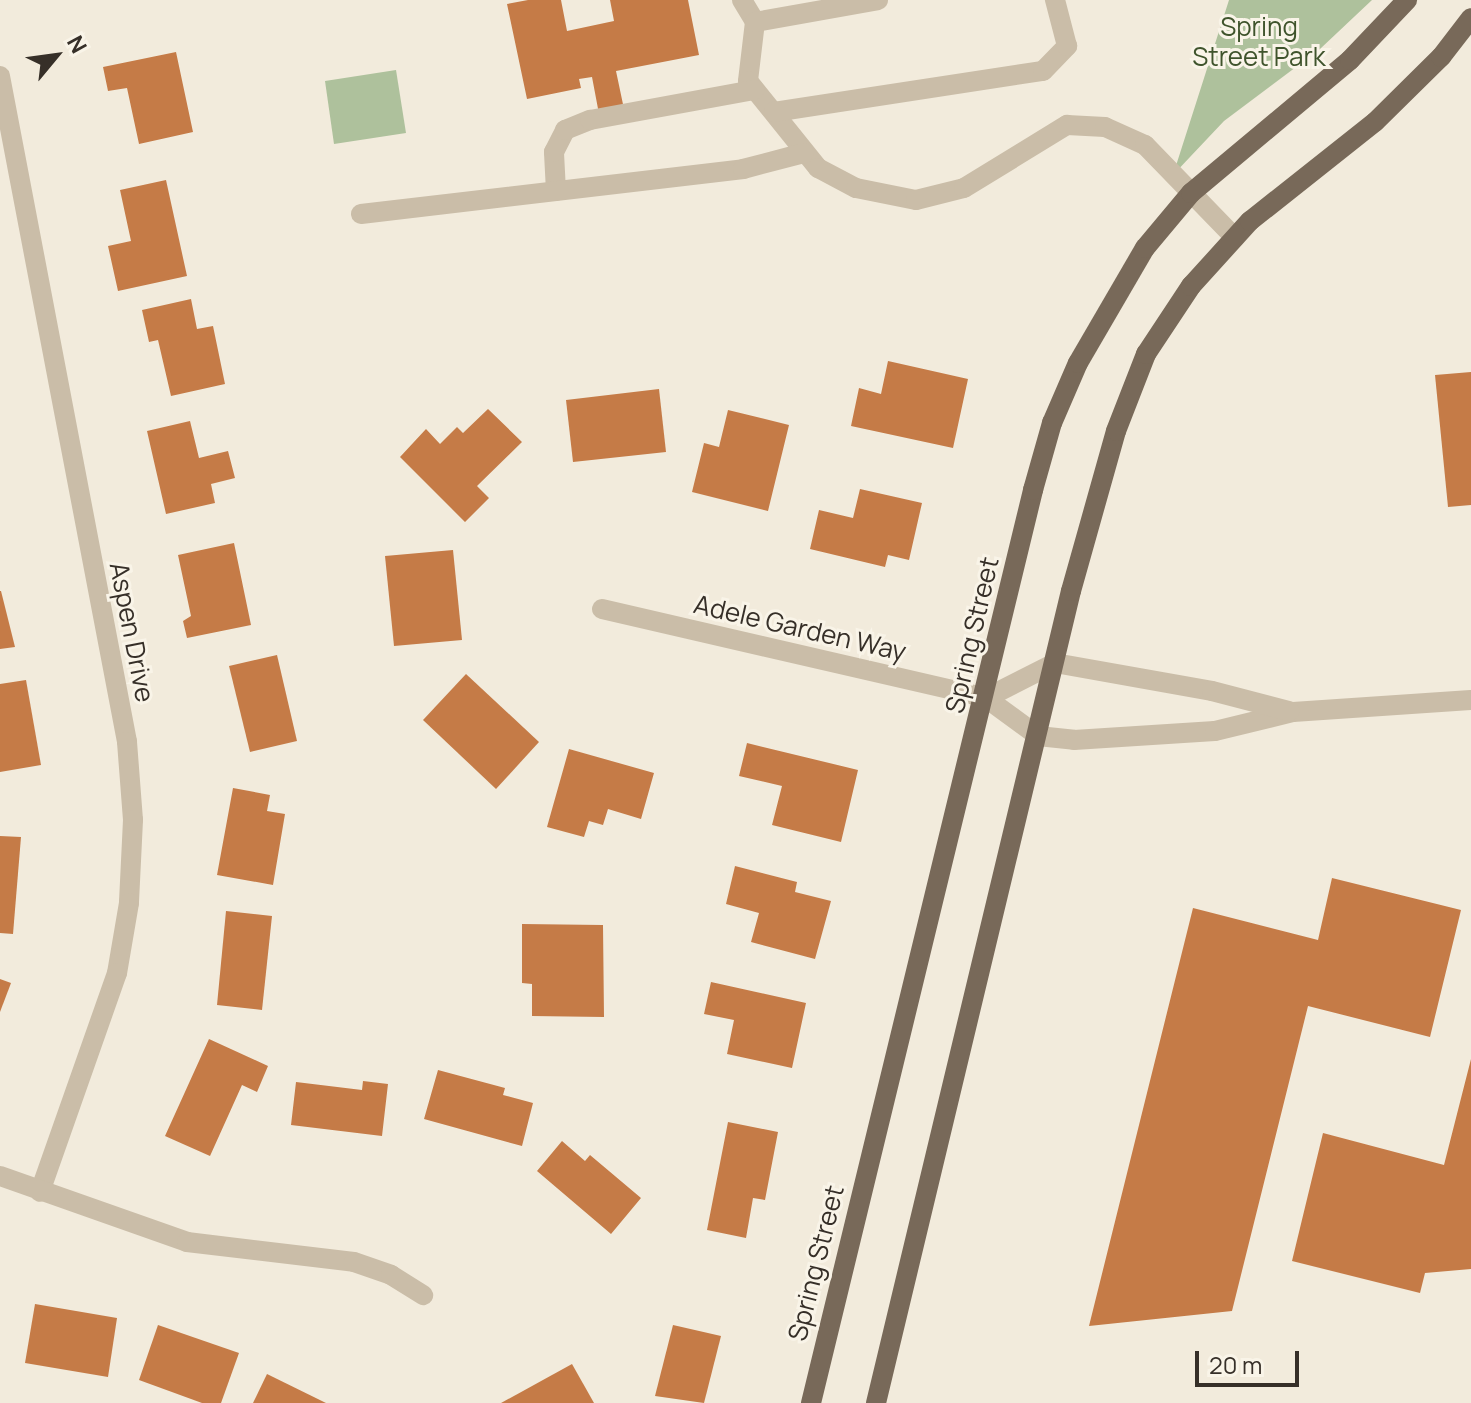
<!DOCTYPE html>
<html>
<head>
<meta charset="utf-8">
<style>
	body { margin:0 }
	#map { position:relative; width:1471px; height:1403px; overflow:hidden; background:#f2ebdc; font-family:Manrope,sans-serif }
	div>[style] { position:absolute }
	.green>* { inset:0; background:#aec19c }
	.building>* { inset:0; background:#c57b47 }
	.minor>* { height:20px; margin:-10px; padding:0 10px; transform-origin:10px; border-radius:10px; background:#cabda8 }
	.major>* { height:20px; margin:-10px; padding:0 10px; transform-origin:10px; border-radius:10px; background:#786959 }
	span { translate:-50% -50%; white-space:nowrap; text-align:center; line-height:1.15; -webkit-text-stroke:6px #f9f4e8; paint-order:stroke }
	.park-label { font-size:26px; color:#3f542c }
	.street-label { font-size:26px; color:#362f28 }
	.north { position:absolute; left:16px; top:16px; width:80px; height:80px; -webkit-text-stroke:6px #f9f4e8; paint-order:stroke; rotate:61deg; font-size:22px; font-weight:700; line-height:32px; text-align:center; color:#362f28 }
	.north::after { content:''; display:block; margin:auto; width:28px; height:36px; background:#362f28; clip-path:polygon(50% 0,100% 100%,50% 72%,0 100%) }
	.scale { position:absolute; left:1195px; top:1351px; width:104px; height:36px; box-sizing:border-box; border:4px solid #362f28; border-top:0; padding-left:10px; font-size:24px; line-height:28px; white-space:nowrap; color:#362f28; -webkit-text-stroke:6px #f9f4e8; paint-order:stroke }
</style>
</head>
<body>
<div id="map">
	<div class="green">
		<i style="clip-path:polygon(1229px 0,1372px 0,1320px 49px,1224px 121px,1173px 175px)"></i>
		<i style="clip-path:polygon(396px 70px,406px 133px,334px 144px,325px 81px)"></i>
	</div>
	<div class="building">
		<i style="clip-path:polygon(528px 0,561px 0,567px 31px,614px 21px,610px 0,688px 0,699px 55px,616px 71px,624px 109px,599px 114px,592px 77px,579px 79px,581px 88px,527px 99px,507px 4px)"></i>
		<i style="clip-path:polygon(176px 52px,193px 132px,139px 144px,127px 88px,108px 91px,103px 67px)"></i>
		<i style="clip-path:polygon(166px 180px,187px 276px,118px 291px,108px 246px,131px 241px,120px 190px)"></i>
		<i style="clip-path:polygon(191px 299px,197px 329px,213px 326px,225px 384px,171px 396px,158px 340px,149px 342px,142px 310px)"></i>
		<i style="clip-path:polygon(888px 361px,968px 379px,953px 448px,851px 426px,859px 388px,881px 394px)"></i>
		<i style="clip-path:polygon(1471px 372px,1471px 505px,1448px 507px,1435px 375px)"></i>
		<i style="clip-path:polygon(659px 389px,666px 452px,573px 462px,566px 400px)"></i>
		<i style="clip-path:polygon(488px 409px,522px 442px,477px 486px,489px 498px,465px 522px,400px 457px,426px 429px,440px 444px,457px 427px,463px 433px)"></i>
		<i style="clip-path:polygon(728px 410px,789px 425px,768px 511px,692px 492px,704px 443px,719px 447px)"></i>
		<i style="clip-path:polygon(190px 421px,199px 458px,228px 451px,235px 478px,211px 484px,215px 503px,166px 514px,147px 431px)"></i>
		<i style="clip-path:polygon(860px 489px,922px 503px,909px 560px,888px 555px,885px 567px,810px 549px,819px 510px,853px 518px)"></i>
		<i style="clip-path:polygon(234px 543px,251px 625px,187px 638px,183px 621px,191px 616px,178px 555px)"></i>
		<i style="clip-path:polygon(453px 550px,462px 640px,394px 646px,385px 556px)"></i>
		<i style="clip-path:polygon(0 591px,1px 591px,15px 647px,0 649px)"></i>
		<i style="clip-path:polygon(277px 655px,297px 741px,250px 752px,229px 666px)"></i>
		<i style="clip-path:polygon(466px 674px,539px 742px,496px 789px,423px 720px)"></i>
		<i style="clip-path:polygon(26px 680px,41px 765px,0 772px,0 684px)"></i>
		<i style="clip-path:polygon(747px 743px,858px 770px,841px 842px,772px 825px,782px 786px,739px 776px)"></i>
		<i style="clip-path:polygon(569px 749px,654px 773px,641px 819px,608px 809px,603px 825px,589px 821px,584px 837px,547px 827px)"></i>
		<i style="clip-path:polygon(233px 788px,270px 795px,267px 811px,285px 814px,273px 885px,217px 875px)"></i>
		<i style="clip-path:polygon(0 836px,21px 837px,13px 934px,0 933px)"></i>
		<i style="clip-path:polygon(735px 866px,797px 882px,795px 892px,831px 901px,815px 959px,751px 942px,759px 913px,726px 904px)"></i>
		<i style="clip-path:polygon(1332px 878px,1461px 910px,1430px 1037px,1308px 1006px,1232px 1311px,1089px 1326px,1193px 908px,1318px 940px)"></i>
		<i style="clip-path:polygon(226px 911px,272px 916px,262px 1010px,217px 1005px)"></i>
		<i style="clip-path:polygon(522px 924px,603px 925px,604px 1017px,532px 1016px,532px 984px,522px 983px)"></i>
		<i style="clip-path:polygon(0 979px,11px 983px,0 1012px)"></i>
		<i style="clip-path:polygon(711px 982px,806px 1003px,792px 1068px,727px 1054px,734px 1020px,704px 1014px)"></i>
		<i style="clip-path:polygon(209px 1039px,268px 1066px,257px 1092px,242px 1085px,210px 1156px,165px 1136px)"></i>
		<i style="clip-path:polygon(1471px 1059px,1471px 1269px,1425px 1273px,1420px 1293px,1292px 1261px,1323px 1133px,1444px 1165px)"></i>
		<i style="clip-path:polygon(438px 1070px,505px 1088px,503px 1095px,533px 1103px,522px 1146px,424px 1119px)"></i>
		<i style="clip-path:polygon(363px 1081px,388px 1084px,382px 1136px,291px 1125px,296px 1082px,362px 1090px)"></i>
		<i style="clip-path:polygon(728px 1122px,778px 1132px,765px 1200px,753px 1198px,746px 1238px,707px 1230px)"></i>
		<i style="clip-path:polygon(562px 1141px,585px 1161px,590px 1155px,641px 1198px,611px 1234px,537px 1171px)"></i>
		<i style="clip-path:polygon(35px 1304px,117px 1318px,108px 1377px,25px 1363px)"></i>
		<i style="clip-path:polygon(158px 1325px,239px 1353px,221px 1403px,202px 1403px,139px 1380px)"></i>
		<i style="clip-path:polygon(673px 1325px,721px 1336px,704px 1403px,655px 1396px)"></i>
		<i style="clip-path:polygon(572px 1364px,594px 1403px,501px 1403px)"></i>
		<i style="clip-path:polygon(267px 1374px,326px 1403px,253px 1403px)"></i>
	</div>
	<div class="minor">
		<i style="left:742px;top:0;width:26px;rotate:59deg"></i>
		<i style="left:755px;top:22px;width:59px;rotate:96.8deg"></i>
		<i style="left:748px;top:81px;width:112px;rotate:51.2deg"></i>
		<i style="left:818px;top:168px;width:43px;rotate:27.8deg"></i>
		<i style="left:856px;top:188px;width:61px;rotate:11.3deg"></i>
		<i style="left:916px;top:200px;width:49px;rotate:-14deg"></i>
		<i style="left:964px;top:188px;width:121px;rotate:-31.5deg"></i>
		<i style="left:1067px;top:125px;width:38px;rotate:3deg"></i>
		<i style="left:1105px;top:127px;width:44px;rotate:24.2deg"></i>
		<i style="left:1145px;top:145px;width:129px;rotate:45.9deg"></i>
		<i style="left:755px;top:22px;width:125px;rotate:-10.1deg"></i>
		<i style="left:0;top:76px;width:678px;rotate:79.2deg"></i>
		<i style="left:127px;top:742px;width:78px;rotate:85.6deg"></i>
		<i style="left:133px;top:820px;width:83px;rotate:92.8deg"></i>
		<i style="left:129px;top:903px;width:71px;rotate:99.7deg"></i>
		<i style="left:117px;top:973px;width:232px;rotate:109.4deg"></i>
		<i style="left:774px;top:112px;width:272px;rotate:-8.7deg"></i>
		<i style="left:1043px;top:71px;width:35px;rotate:-46deg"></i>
		<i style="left:1067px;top:46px;width:48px;rotate:-104.6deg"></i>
		<i style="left:556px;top:191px;width:39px;rotate:-93deg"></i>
		<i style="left:554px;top:152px;width:25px;rotate:-63deg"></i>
		<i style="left:565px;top:130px;width:27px;rotate:-22deg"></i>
		<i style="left:590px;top:120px;width:167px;rotate:-10.4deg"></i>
		<i style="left:361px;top:214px;width:385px;rotate:-6.7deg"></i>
		<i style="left:743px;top:169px;width:63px;rotate:-14.7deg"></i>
		<i style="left:602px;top:609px;width:394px;rotate:13deg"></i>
		<i style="left:986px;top:698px;width:64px;rotate:36.2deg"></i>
		<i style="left:1038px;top:736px;width:36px;rotate:6deg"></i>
		<i style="left:1074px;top:740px;width:141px;rotate:-3.7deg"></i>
		<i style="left:1215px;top:731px;width:80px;rotate:-13.7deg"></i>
		<i style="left:1293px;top:712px;width:178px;rotate:-3.9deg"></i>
		<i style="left:986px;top:698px;width:77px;rotate:-26.9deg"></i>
		<i style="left:1055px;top:663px;width:159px;rotate:10.1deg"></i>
		<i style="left:1212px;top:691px;width:80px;rotate:14.6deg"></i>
		<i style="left:0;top:1176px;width:198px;rotate:19.4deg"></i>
		<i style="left:187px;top:1242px;width:168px;rotate:6.8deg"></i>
		<i style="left:354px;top:1262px;width:39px;rotate:19deg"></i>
		<i style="left:391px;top:1275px;width:38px;rotate:32deg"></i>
	</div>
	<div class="major">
		<i style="left:811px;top:1403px;width:940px;rotate:-76.33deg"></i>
		<i style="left:1033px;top:490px;width:70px;rotate:-74.2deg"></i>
		<i style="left:1052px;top:423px;width:65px;rotate:-66.6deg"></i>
		<i style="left:1078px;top:363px;width:133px;rotate:-59.8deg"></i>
		<i style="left:1145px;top:248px;width:72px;rotate:-50.1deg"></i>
		<i style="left:1191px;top:193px;width:207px;rotate:-39.9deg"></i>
		<i style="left:1350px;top:60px;width:83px;rotate:-46.5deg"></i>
		<i style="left:876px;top:1403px;width:835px;rotate:-76.5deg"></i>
		<i style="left:1071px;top:591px;width:166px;rotate:-74.3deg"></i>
		<i style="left:1116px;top:431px;width:83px;rotate:-68.7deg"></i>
		<i style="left:1146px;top:354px;width:82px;rotate:-56.5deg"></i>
		<i style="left:1191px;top:286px;width:88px;rotate:-47.8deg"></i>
		<i style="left:1250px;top:221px;width:159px;rotate:-38.4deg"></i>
		<i style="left:1375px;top:122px;width:93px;rotate:-44.6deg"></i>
		<i style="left:1441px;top:57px;width:49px;rotate:-52.4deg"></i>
	</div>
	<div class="park-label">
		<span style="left:1259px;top:42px">Spring<br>Street Park</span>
	</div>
	<div class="street-label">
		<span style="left:800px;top:628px;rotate:13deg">Adele Garden Way</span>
		<span style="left:132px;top:632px;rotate:79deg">Aspen Drive</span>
		<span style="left:972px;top:635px;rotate:-77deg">Spring Street</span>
		<span style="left:816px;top:1263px;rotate:-76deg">Spring Street</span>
	</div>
	<div class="north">N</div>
	<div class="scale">20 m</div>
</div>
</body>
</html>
